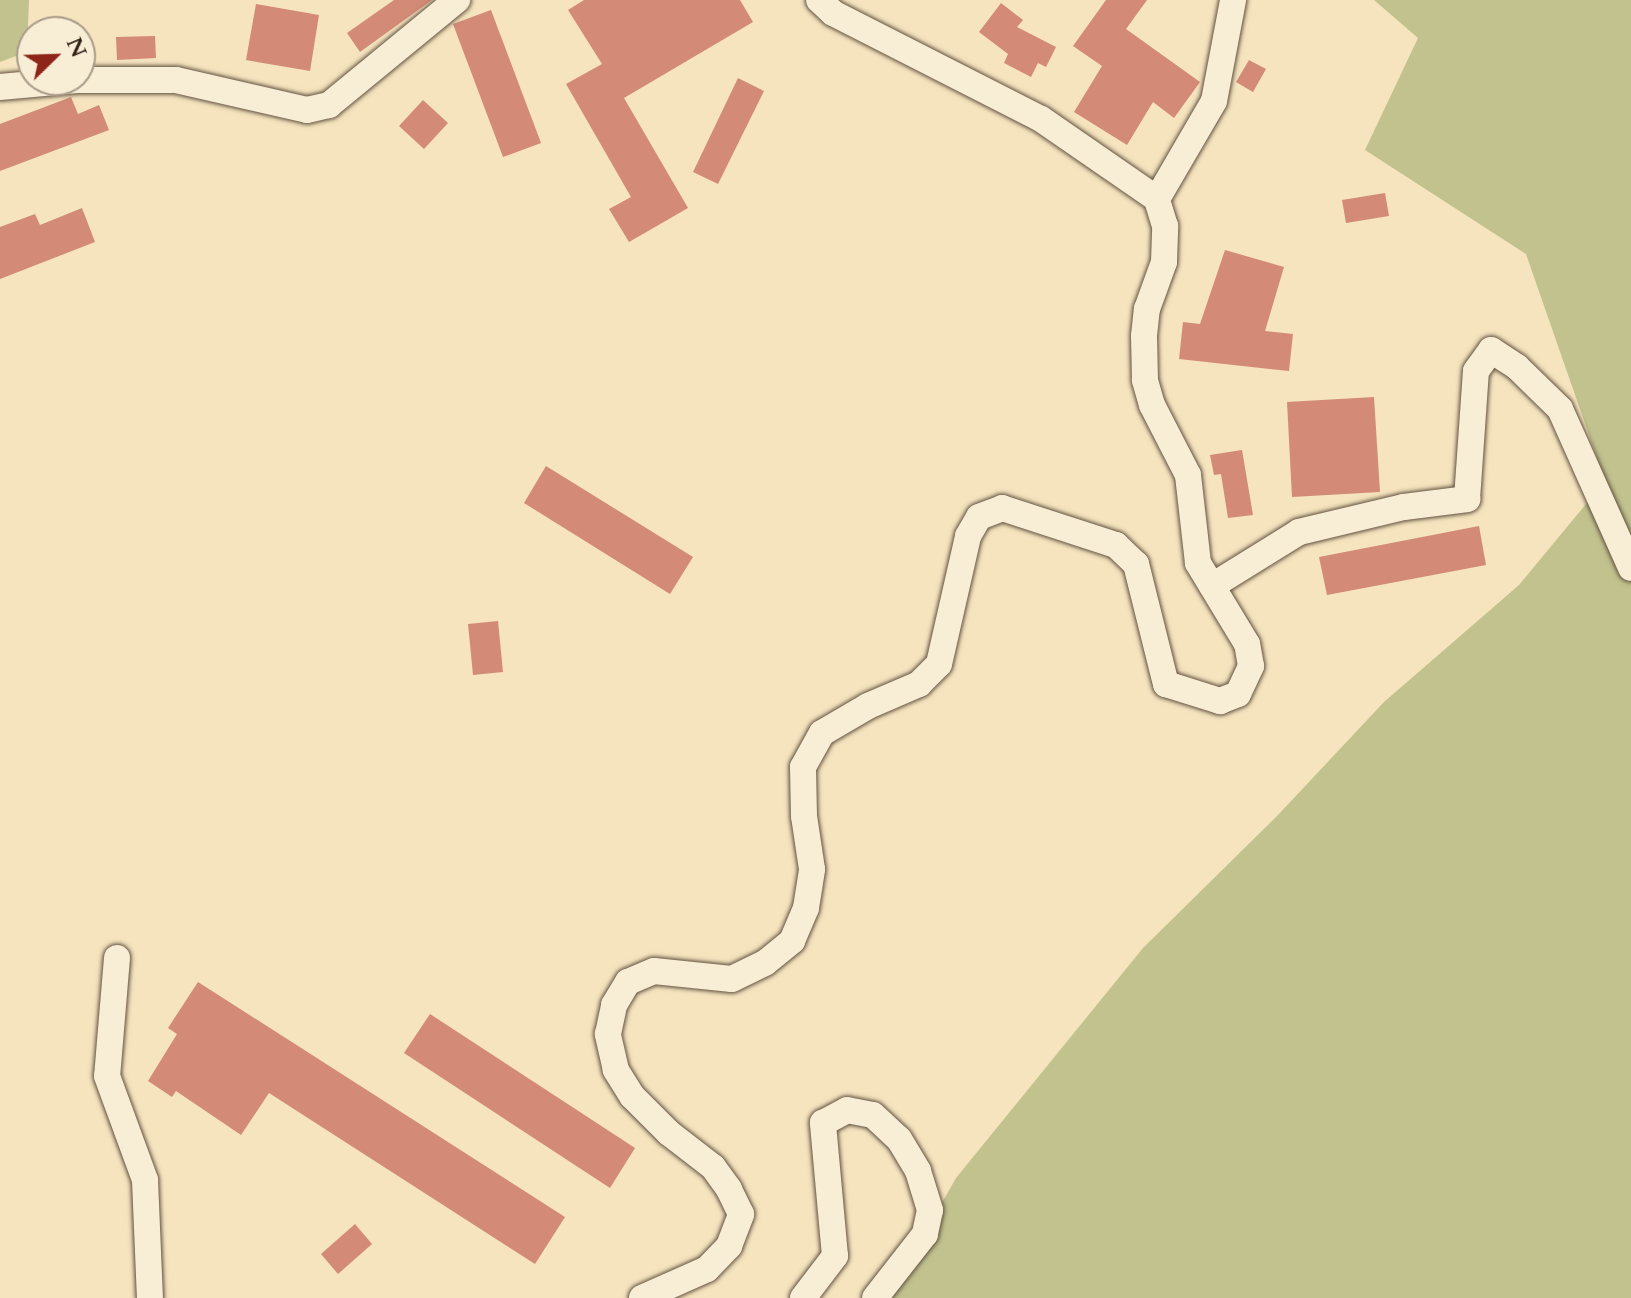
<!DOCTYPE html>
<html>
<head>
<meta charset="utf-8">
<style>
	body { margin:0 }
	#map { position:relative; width:1631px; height:1298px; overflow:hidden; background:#f5e4be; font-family:Cardo,serif }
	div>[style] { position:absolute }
	.green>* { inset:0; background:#c1c28e }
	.building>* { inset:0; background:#d38a76 }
	.roads { filter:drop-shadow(0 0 2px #625241) drop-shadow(0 0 2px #625241) }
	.minor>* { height:26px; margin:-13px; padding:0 13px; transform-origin:13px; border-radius:13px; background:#f8edd5 }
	span { translate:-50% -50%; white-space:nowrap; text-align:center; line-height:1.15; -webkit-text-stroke:6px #f8edd5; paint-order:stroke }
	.north { position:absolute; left:16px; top:16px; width:80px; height:80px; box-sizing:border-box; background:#f8edd5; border:2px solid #a89b89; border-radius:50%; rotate:67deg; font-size:22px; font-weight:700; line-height:32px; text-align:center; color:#312117 }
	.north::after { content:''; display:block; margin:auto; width:28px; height:36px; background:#8f2418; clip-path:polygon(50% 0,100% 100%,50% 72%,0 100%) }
</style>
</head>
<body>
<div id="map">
	<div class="green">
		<i style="clip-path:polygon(0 0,29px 0,27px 52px,0 62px)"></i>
		<i style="clip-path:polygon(1374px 0,1631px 0,1631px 1298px,888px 1298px,956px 1178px,1143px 948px,1278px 815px,1384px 702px,1519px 585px,1605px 481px,1526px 254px,1365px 150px,1418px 38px)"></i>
	</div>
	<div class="building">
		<i style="clip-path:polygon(394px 0,432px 0,360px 52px,347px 33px)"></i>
		<i style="clip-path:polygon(584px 0,740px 0,753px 22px,624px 98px,688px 208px,629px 242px,609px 209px,631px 197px,566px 84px,602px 64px,568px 10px)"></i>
		<i style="clip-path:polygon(1106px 0,1147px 0,1126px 29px,1200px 82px,1174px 118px,1153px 102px,1127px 145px,1074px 112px,1102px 66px,1073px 46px)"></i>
		<i style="clip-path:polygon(1001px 3px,1023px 20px,1017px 27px,1056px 47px,1046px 67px,1038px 63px,1031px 77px,1004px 63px,1008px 54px,979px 32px)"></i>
		<i style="clip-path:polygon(256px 4px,319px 15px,310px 71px,246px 60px)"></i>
		<i style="clip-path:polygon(491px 10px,541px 143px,503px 157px,453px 24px)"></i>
		<i style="clip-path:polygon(155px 36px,156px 58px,117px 60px,116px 37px)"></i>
		<i style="clip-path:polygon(1249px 60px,1266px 69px,1253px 92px,1236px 82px)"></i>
		<i style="clip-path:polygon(738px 78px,764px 91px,718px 184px,693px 172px)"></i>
		<i style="clip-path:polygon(71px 97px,78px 114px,99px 105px,109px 130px,0 171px,0 124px)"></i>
		<i style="clip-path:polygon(423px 100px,448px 123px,424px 149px,399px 126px)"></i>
		<i style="clip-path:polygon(1385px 193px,1389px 216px,1346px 223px,1342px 200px)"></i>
		<i style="clip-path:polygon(82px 208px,95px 242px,0 279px,0 227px,35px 214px,40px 225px)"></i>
		<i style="clip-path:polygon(1225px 250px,1284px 267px,1265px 331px,1293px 334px,1289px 371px,1179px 359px,1183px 322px,1200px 324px)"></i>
		<i style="clip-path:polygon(1374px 397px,1380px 492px,1292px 497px,1287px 402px)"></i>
		<i style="clip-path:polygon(1242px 450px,1253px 515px,1228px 518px,1221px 474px,1214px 475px,1210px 455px)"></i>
		<i style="clip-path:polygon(546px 466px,693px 557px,670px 594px,524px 503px)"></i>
		<i style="clip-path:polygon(1479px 526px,1486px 565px,1327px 595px,1319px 557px)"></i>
		<i style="clip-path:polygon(498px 621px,503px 672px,473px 675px,468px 624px)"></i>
		<i style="clip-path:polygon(198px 982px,565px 1217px,535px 1264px,269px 1093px,241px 1135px,176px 1091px,172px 1097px,148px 1081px,177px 1034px,168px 1028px)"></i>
		<i style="clip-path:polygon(430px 1014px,635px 1148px,610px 1188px,404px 1053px)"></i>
		<i style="clip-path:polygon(355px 1224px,372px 1244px,338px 1274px,321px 1254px)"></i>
	</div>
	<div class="roads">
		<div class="minor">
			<i style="left:80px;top:80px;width:96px"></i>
			<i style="left:176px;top:80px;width:134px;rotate:12.9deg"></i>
			<i style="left:307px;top:110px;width:23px;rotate:-13deg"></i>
			<i style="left:329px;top:105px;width:166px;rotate:-39.4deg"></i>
			<i style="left:0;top:87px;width:77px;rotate:-5.2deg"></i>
			<i style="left:1157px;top:199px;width:113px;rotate:-59.8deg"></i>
			<i style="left:1214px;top:101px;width:103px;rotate:-79.3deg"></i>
			<i style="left:1212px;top:586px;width:102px;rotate:-31.8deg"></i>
			<i style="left:1299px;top:532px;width:108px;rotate:-13.4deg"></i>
			<i style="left:1404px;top:507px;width:64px;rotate:-7.2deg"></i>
			<i style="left:1467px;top:499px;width:128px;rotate:-86deg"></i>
			<i style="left:1476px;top:371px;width:26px;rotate:-54deg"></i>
			<i style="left:1491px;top:350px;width:31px;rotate:33deg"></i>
			<i style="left:1517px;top:367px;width:60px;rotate:44.3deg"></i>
			<i style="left:1560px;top:409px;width:174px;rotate:65.9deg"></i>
			<i style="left:117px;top:958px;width:118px;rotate:94.8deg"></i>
			<i style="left:107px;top:1076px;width:111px;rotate:69.9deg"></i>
			<i style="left:145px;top:1180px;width:118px;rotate:87.6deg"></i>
			<i style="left:642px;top:1298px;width:71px;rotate:-24deg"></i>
			<i style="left:707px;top:1269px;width:32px;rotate:-46deg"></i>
			<i style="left:729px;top:1246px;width:34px;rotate:-69deg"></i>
			<i style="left:741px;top:1214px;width:28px;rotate:-116deg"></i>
			<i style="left:729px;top:1189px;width:27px;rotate:-126deg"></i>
			<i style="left:713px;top:1167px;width:56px;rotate:-142.3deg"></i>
			<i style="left:669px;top:1133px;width:52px;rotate:-135deg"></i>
			<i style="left:632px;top:1096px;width:31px;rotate:-122deg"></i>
			<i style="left:616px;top:1070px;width:37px;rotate:-103deg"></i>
			<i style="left:608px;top:1034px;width:30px;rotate:-78deg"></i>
			<i style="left:614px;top:1005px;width:27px;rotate:-59deg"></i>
			<i style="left:628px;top:982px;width:28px;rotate:-23deg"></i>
			<i style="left:654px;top:971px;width:78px;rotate:5.9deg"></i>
			<i style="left:732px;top:979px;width:37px;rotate:-26deg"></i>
			<i style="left:765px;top:963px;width:35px;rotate:-39deg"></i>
			<i style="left:792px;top:941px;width:36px;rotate:-67deg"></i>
			<i style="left:806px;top:908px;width:39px;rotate:-81deg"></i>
			<i style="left:812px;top:869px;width:54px;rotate:-98.6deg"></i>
			<i style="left:804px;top:816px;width:49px;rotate:-91.2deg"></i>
			<i style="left:803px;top:767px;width:39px;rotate:-61deg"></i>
			<i style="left:822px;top:733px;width:53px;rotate:-30.4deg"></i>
			<i style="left:868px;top:706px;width:56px;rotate:-23.3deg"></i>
			<i style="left:919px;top:684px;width:28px;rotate:-45deg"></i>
			<i style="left:939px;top:664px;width:131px;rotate:-77.2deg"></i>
			<i style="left:968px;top:536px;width:22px;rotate:-60deg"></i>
			<i style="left:979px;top:517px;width:25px;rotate:-21deg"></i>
			<i style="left:1002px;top:508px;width:120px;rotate:18deg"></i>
			<i style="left:1116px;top:545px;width:28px;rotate:44deg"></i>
			<i style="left:1136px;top:564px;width:124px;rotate:76deg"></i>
			<i style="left:1166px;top:684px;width:57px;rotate:17.5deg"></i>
			<i style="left:1220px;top:701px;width:19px;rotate:-21deg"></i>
			<i style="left:1238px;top:694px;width:31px;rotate:-65deg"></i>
			<i style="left:1251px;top:666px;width:22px;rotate:-100deg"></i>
			<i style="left:1247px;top:644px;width:95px;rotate:-121.2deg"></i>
			<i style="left:1198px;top:563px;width:89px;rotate:-96.5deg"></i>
			<i style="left:1188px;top:475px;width:79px;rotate:-117.2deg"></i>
			<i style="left:1152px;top:405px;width:26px;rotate:-106deg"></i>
			<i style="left:1145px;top:380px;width:44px;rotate:-91.3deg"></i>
			<i style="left:1144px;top:336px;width:27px;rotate:-84deg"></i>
			<i style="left:1147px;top:309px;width:50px;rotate:-70.1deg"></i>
			<i style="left:1164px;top:262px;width:36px;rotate:-88deg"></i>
			<i style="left:1165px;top:226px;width:28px;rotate:-107deg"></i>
			<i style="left:1157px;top:199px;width:141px;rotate:-145.4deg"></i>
			<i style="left:1041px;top:119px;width:233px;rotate:-153deg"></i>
			<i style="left:833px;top:13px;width:19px;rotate:-137deg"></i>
			<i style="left:803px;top:1298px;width:53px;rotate:-52.7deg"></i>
			<i style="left:835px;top:1256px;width:134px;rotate:-95.2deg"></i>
			<i style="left:823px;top:1123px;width:27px;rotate:-28deg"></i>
			<i style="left:847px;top:1110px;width:26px;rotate:11deg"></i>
			<i style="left:873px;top:1115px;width:35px;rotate:43deg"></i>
			<i style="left:899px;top:1139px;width:37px;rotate:59deg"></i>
			<i style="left:918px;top:1171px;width:41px;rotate:72.9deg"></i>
			<i style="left:930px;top:1210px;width:25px;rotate:102deg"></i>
			<i style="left:925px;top:1234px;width:81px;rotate:128deg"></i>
		</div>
	</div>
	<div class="north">N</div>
</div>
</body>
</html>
